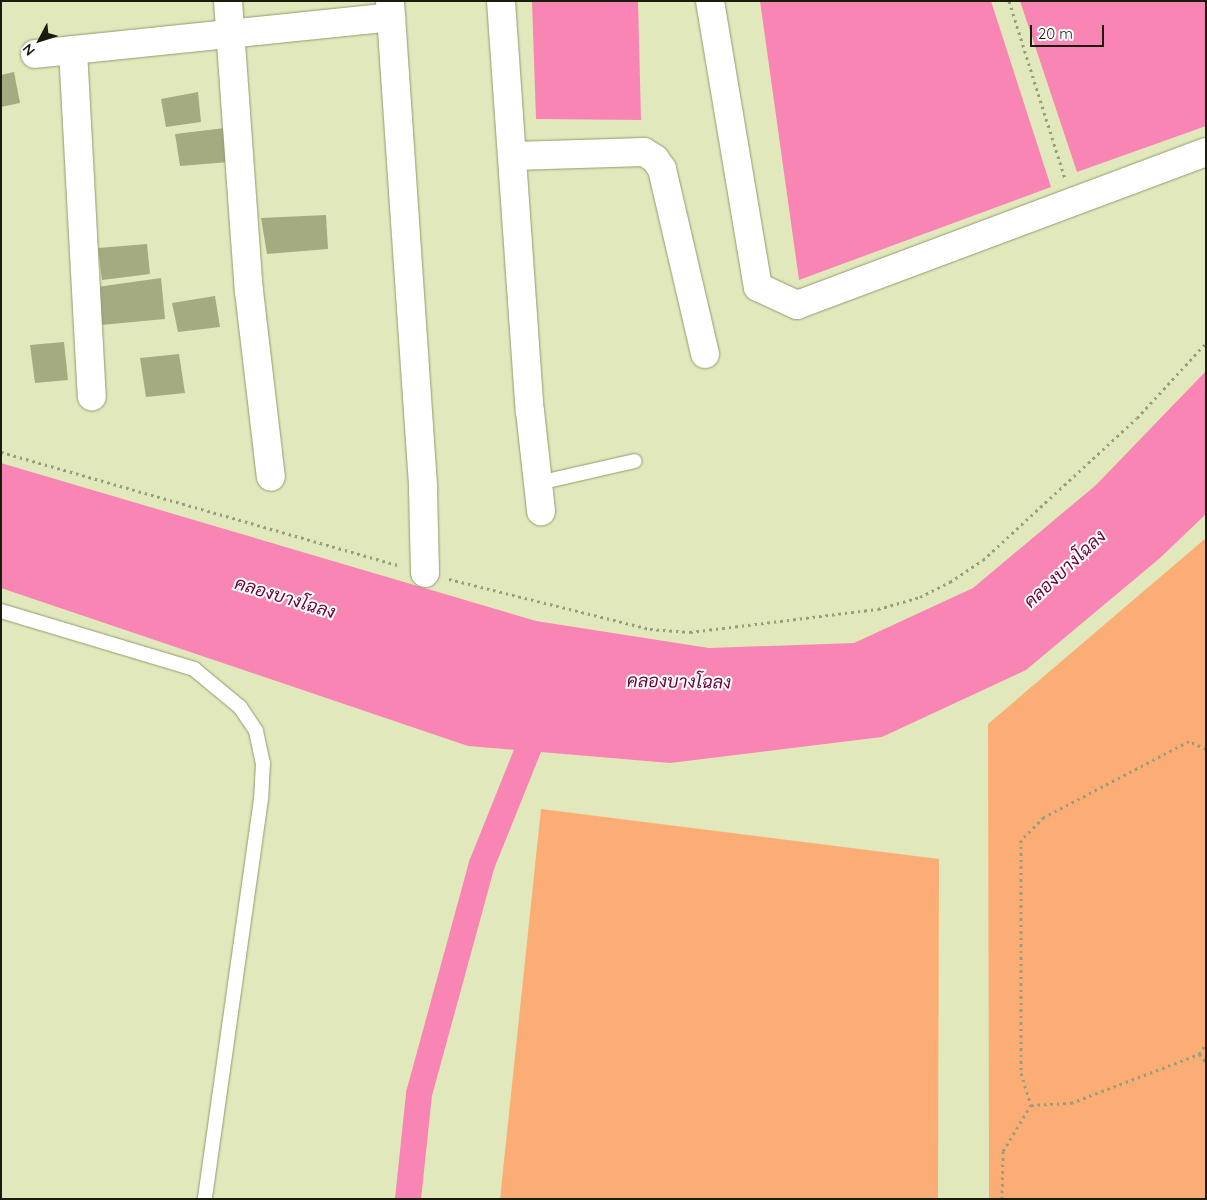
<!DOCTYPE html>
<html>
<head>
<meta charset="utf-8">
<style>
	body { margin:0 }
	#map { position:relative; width:1207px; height:1200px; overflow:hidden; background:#e1e9bc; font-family:Quicksand,Sarabun,sans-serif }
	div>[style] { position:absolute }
	.green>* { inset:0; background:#fcad76 }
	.water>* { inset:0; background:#f985b5 }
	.canal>* { height:26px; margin:-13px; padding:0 13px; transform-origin:13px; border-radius:13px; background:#f985b5 }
	.building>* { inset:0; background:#a4ab81 }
	.path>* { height:3px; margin-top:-1.5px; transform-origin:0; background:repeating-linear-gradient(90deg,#989e7b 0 2.5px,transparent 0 6.5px) }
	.roads { filter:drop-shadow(0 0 1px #939a70) drop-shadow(0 0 1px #939a70) }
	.service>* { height:14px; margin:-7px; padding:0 7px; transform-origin:7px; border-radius:7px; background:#fff }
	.minor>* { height:28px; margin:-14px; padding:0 14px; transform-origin:14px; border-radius:14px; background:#fff }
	span { translate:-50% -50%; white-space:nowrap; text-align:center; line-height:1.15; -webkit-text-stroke:4px #fff; paint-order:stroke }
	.water-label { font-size:18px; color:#6c003d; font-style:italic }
	.frame { position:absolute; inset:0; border:2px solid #1a1c0c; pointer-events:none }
	.north { position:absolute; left:15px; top:15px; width:50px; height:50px; -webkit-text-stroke:4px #fff; paint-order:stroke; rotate:230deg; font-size:14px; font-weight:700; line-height:20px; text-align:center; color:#1a1c0c }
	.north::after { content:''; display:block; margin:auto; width:18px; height:22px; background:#1a1c0c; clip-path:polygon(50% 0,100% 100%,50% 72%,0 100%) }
	.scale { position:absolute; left:1030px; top:25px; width:74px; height:22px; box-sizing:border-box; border:2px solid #1a1c0c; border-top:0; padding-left:6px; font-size:15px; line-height:18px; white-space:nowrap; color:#1a1c0c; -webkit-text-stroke:4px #fff; paint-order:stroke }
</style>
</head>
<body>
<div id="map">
	<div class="green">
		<i style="clip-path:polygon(1206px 538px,1206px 1199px,989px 1199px,988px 724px)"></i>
		<i style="clip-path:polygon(541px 809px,939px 859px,938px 1199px,500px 1199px)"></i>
	</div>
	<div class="water">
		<i style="clip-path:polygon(532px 1px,638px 1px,641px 120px,536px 119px)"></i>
		<i style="clip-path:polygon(760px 1px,991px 1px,1051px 187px,799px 280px)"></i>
		<i style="clip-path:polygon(1020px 1px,1206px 1px,1206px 126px,1077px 172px)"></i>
		<i style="clip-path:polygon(1206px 371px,1206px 514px,1160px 558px,1026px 670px,882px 737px,670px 763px,468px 746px,1px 588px,1px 463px,536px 621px,709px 648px,854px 643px,973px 588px,1096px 485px)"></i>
	</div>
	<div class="canal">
		<i style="left:408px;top:1199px;width:106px;rotate:-84deg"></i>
		<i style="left:419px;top:1094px;width:238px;rotate:-74.7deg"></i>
		<i style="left:482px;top:864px;width:158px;rotate:-68.1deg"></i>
	</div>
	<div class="building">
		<i style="clip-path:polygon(14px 72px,20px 103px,1px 107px,1px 75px)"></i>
		<i style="clip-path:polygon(198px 92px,201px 122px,166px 127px,161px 99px)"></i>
		<i style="clip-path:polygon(225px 128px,229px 162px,180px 166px,175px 134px)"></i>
		<i style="clip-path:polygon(326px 215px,328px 249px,267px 254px,261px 218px)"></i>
		<i style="clip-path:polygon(147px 244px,150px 274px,102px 280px,98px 248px)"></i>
		<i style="clip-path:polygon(161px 278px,165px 319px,101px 325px,97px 287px)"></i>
		<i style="clip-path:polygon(215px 296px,220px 327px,178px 332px,172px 303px)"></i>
		<i style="clip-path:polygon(64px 342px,68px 380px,35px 383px,30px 345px)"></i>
		<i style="clip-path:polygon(179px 354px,185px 393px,146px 397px,140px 358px)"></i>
	</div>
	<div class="path">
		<i style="left:1009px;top:1px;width:187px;rotate:72.5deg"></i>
		<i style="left:1px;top:452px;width:415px;rotate:15.9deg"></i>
		<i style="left:449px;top:579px;width:207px;rotate:14deg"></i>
		<i style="left:650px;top:629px;width:40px;rotate:4.3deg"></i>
		<i style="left:690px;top:632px;width:189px;rotate:-7deg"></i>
		<i style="left:878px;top:609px;width:44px;rotate:-15.9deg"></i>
		<i style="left:920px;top:597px;width:34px;rotate:-27deg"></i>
		<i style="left:950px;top:582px;width:40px;rotate:-34deg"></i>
		<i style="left:983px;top:560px;width:209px;rotate:-42.7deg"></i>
		<i style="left:1137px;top:418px;width:102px;rotate:-47.4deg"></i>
		<i style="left:1206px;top:749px;width:19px;rotate:-155deg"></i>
		<i style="left:1189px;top:741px;width:164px;rotate:152.3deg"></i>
		<i style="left:1044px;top:817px;width:33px;rotate:135deg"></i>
		<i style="left:1021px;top:840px;width:233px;rotate:90deg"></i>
		<i style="left:1021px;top:1073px;width:34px;rotate:73deg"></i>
		<i style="left:1031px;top:1105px;width:40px;rotate:-2.9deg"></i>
		<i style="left:1071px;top:1103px;width:137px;rotate:-20.9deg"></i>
		<i style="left:1199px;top:1054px;width:12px;rotate:-55deg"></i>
		<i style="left:1199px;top:1054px;width:11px;rotate:49deg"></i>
		<i style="left:1002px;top:1199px;width:48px;rotate:-88.8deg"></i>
		<i style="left:1003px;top:1151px;width:54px;rotate:-58.7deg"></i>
	</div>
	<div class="roads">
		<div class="service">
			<i style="left:538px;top:483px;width:99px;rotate:-12.8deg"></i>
			<i style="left:1px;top:611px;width:202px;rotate:16.7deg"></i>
			<i style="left:194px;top:669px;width:60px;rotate:39.6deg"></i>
			<i style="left:240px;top:707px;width:29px;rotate:56deg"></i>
			<i style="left:256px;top:731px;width:33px;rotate:78deg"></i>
			<i style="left:263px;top:763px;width:36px;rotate:93deg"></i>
			<i style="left:261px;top:799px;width:404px;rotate:98deg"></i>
		</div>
		<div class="minor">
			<i style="left:228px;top:1px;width:291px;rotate:85.9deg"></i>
			<i style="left:249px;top:291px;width:187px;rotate:83.3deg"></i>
			<i style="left:390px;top:1px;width:490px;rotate:86.1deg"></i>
			<i style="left:423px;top:490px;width:83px;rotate:88.6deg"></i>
			<i style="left:501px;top:1px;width:411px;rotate:86deg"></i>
			<i style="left:530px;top:411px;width:101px;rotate:83.7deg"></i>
			<i style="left:710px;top:1px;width:290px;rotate:80.5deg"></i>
			<i style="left:758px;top:287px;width:43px;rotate:24.8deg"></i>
			<i style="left:797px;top:305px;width:437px;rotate:-20.5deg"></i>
			<i style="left:73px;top:50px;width:347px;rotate:86.9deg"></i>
			<i style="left:35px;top:54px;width:358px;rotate:-5.9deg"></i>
			<i style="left:514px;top:156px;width:130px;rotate:-1.8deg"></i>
			<i style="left:644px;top:152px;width:13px;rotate:32deg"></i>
			<i style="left:655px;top:159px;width:12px;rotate:55deg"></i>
			<i style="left:662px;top:169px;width:190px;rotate:76.9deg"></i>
		</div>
	</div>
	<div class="water-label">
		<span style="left:1065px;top:569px;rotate:-43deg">คลองบางโฉลง</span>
		<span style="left:285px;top:598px;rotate:17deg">คลองบางโฉลง</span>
		<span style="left:679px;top:682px;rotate:1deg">คลองบางโฉลง</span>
	</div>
	<div class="frame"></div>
	<div class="north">N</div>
	<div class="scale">20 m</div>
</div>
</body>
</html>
